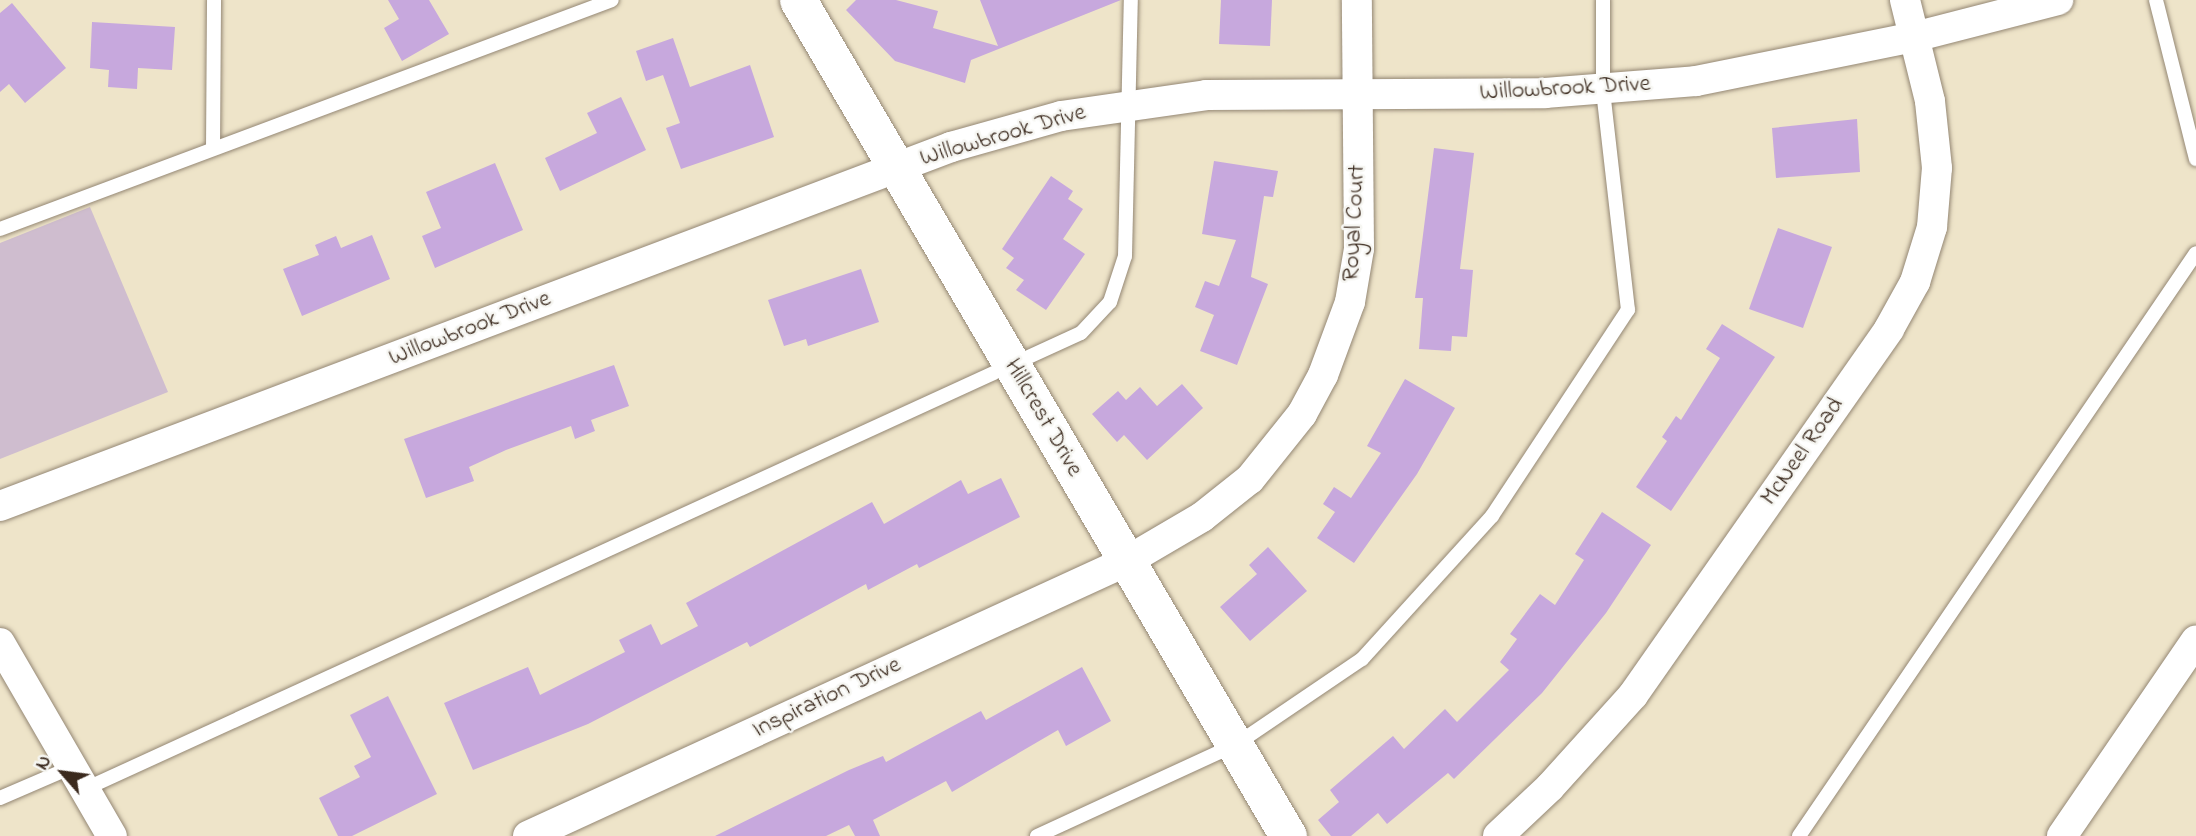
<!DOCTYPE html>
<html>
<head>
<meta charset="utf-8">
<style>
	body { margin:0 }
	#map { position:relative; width:2196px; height:836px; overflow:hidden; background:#eee4c9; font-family:"Indie Flower",sans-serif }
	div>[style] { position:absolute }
	.industrial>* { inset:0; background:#cfbdcf }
	.building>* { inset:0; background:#c7a8dd }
	.roads { filter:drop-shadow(0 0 2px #948774) drop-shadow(0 0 2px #948774) }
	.service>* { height:14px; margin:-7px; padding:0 7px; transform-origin:7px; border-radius:7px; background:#fff }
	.minor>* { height:30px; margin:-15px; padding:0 15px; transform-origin:15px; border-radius:15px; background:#fff }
	.tertiary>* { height:37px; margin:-18.5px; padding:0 18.5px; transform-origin:18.5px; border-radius:18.5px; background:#fff }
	span { translate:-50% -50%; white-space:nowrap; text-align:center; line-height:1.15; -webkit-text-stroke:5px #f6f6f2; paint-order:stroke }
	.street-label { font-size:24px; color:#3b2a1e }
	.north { position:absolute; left:28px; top:738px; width:70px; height:70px; -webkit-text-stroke:5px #f6f6f2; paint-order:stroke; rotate:298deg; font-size:19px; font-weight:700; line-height:28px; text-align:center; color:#3b2a1e }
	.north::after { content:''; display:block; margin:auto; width:24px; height:32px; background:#3b2a1e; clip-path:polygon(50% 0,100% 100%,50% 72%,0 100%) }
</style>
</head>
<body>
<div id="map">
	<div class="industrial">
		<i style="clip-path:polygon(90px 207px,168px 392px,0 459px,0 243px)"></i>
	</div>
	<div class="building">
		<i style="clip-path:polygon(388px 0,429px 0,449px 34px,402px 61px,384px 28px,399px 19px)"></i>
		<i style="clip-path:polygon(856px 0,896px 0,938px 11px,933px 28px,998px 46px,980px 0,1121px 0,971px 60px,965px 83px,895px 61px,846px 10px)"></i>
		<i style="clip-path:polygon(1221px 0,1272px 0,1270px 46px,1219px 44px)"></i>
		<i style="clip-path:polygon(12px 3px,66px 68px,25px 103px,9px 84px,0 92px,0 13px)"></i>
		<i style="clip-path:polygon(92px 22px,175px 27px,172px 70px,138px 68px,137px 89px,108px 87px,109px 70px,90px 68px)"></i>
		<i style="clip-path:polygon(673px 38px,690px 87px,750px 65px,774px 137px,681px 169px,666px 128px,680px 123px,663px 75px,646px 81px,636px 51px)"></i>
		<i style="clip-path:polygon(621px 97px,646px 150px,560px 191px,545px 158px,597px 133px,587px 113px)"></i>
		<i style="clip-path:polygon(1857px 119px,1860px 172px,1776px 178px,1772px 128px)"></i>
		<i style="clip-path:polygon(1434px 148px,1474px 153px,1460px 269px,1473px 270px,1467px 337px,1452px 336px,1451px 351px,1419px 349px,1423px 298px,1415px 298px)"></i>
		<i style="clip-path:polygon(1214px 161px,1278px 171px,1273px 197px,1264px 196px,1251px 277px,1268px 284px,1237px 365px,1200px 351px,1214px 315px,1195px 307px,1205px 281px,1219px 286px,1236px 240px,1202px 234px)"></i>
		<i style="clip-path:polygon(495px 163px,523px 230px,435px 268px,422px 236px,441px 228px,426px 192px)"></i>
		<i style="clip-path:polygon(1051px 176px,1073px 191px,1068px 199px,1083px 209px,1063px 239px,1085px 254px,1046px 310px,1016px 290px,1024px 280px,1006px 268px,1014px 258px,1002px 249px)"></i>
		<i style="clip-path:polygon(1778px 228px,1832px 247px,1803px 328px,1749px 309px)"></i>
		<i style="clip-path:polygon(372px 235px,390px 279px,302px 316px,283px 269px,319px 255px,315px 245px,336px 236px,341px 248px)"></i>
		<i style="clip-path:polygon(861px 269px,879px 322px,808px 346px,806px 339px,784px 346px,768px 300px)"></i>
		<i style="clip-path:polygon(1722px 324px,1775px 357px,1671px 511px,1636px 487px,1667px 441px,1662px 437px,1676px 416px,1681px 420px,1720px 358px,1706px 349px)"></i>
		<i style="clip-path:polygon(614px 365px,629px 406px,591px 420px,595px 431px,575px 439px,571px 426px,506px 450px,469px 467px,474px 481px,426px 498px,404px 439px)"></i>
		<i style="clip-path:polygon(1405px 379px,1455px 408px,1417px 474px,1354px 563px,1317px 538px,1335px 512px,1323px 504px,1334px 487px,1351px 498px,1381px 453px,1367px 446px)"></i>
		<i style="clip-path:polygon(1182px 384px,1203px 408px,1147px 460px,1124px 435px,1117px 442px,1092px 414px,1118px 391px,1126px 400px,1140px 387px,1157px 406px)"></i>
		<i style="clip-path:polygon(1001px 478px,1020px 517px,919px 568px,917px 564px,868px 590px,866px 584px,750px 647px,747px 642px,588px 724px,473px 770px,444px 703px,528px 667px,540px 695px,625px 652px,619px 640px,651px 624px,661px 645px,698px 626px,686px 603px,872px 502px,884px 524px,961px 480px,968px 494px)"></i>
		<i style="clip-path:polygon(1602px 512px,1651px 545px,1606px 613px,1542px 693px,1454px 779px,1448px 773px,1387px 824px,1378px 813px,1351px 836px,1331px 836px,1318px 820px,1339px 802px,1330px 790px,1393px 736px,1404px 749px,1445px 709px,1457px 722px,1509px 670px,1500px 662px,1517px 639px,1510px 634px,1540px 594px,1555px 605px,1584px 560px,1575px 554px)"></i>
		<i style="clip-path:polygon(1268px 547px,1307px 591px,1250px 641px,1220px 607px,1257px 574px,1249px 565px)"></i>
		<i style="clip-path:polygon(1082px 667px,1111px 721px,1066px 746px,1058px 730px,952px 792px,946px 781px,873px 820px,880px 836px,855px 836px,849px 825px,826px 836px,715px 836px,849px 770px,883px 756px,886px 762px,981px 711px,986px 720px)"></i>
		<i style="clip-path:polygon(388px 696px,437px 794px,352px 836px,338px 836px,319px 798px,360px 777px,354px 766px,371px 757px,350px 715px)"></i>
	</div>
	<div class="roads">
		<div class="service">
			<i style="left:2156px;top:0;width:164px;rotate:75.9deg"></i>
			<i style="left:213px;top:148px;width:148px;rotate:-89.6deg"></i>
			<i style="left:0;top:229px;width:653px;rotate:-20.51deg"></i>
			<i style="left:85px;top:789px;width:1095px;rotate:-24.6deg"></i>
			<i style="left:1081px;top:333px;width:42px;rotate:-46.9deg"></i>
			<i style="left:1110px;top:302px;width:48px;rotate:-71.9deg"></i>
			<i style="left:1125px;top:256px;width:256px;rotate:-88.7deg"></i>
			<i style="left:0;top:798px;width:78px;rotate:-23.3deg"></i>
			<i style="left:1037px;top:836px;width:218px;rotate:-24.7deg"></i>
			<i style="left:1235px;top:745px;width:153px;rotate:-34.1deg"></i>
			<i style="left:1362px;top:659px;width:193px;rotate:-47.7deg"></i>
			<i style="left:1492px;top:516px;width:247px;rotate:-56.6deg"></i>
			<i style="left:1628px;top:310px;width:222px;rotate:-96.5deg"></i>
			<i style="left:1603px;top:89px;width:89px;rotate:-90deg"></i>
			<i style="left:1799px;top:836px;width:705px;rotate:-55.75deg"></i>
		</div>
		<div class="minor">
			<i style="left:0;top:506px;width:1017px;rotate:-20.68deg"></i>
			<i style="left:951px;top:147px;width:114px;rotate:-15.7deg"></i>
			<i style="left:1061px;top:116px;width:147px;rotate:-8.2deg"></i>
			<i style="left:1206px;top:95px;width:339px;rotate:-0.3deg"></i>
			<i style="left:1545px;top:93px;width:151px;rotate:-4.5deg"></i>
			<i style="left:1696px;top:81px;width:222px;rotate:-11.4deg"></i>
			<i style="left:1914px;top:37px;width:149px;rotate:-14.4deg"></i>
			<i style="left:0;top:643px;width:223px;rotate:59.9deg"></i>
			<i style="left:528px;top:836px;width:659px;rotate:-24.66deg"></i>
			<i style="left:1127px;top:561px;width:87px;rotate:-30.4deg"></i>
			<i style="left:1202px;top:517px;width:61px;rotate:-38.4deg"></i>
			<i style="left:1250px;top:479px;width:83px;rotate:-51.3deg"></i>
			<i style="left:1302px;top:414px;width:44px;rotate:-61.7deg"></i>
			<i style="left:1323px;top:375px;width:78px;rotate:-69.7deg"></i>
			<i style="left:1350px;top:302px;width:54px;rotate:-80.4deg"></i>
			<i style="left:1359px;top:249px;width:249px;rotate:-90.5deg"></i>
			<i style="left:1498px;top:836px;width:71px;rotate:-43.3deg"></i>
			<i style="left:1550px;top:787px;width:124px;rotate:-47.9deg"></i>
			<i style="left:1633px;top:695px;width:447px;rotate:-55deg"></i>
			<i style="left:1889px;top:329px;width:54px;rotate:-61deg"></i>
			<i style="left:1915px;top:282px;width:58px;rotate:-72.8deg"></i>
			<i style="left:1932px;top:227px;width:59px;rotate:-85.2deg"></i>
			<i style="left:1937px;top:168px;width:67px;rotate:-96deg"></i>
			<i style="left:1930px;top:101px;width:104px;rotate:-103.9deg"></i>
			<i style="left:2062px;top:836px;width:237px;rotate:-55.6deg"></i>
		</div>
		<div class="tertiary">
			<i style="left:798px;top:0;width:969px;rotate:59.62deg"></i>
		</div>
	</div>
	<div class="street-label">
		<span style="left:1565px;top:89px;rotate:-3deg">Willowbrook Drive</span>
		<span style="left:1003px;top:136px;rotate:-16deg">Willowbrook Drive</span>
		<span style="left:1355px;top:223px;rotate:-87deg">Royal Court</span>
		<span style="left:470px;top:329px;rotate:-21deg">Willowbrook Drive</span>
		<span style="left:1043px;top:418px;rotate:60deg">Hillcrest Drive</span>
		<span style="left:1803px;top:452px;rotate:-55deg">McNeel Road</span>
		<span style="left:827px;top:698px;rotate:-25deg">Inspiration Drive</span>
	</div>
	<div class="north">N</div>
</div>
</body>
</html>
